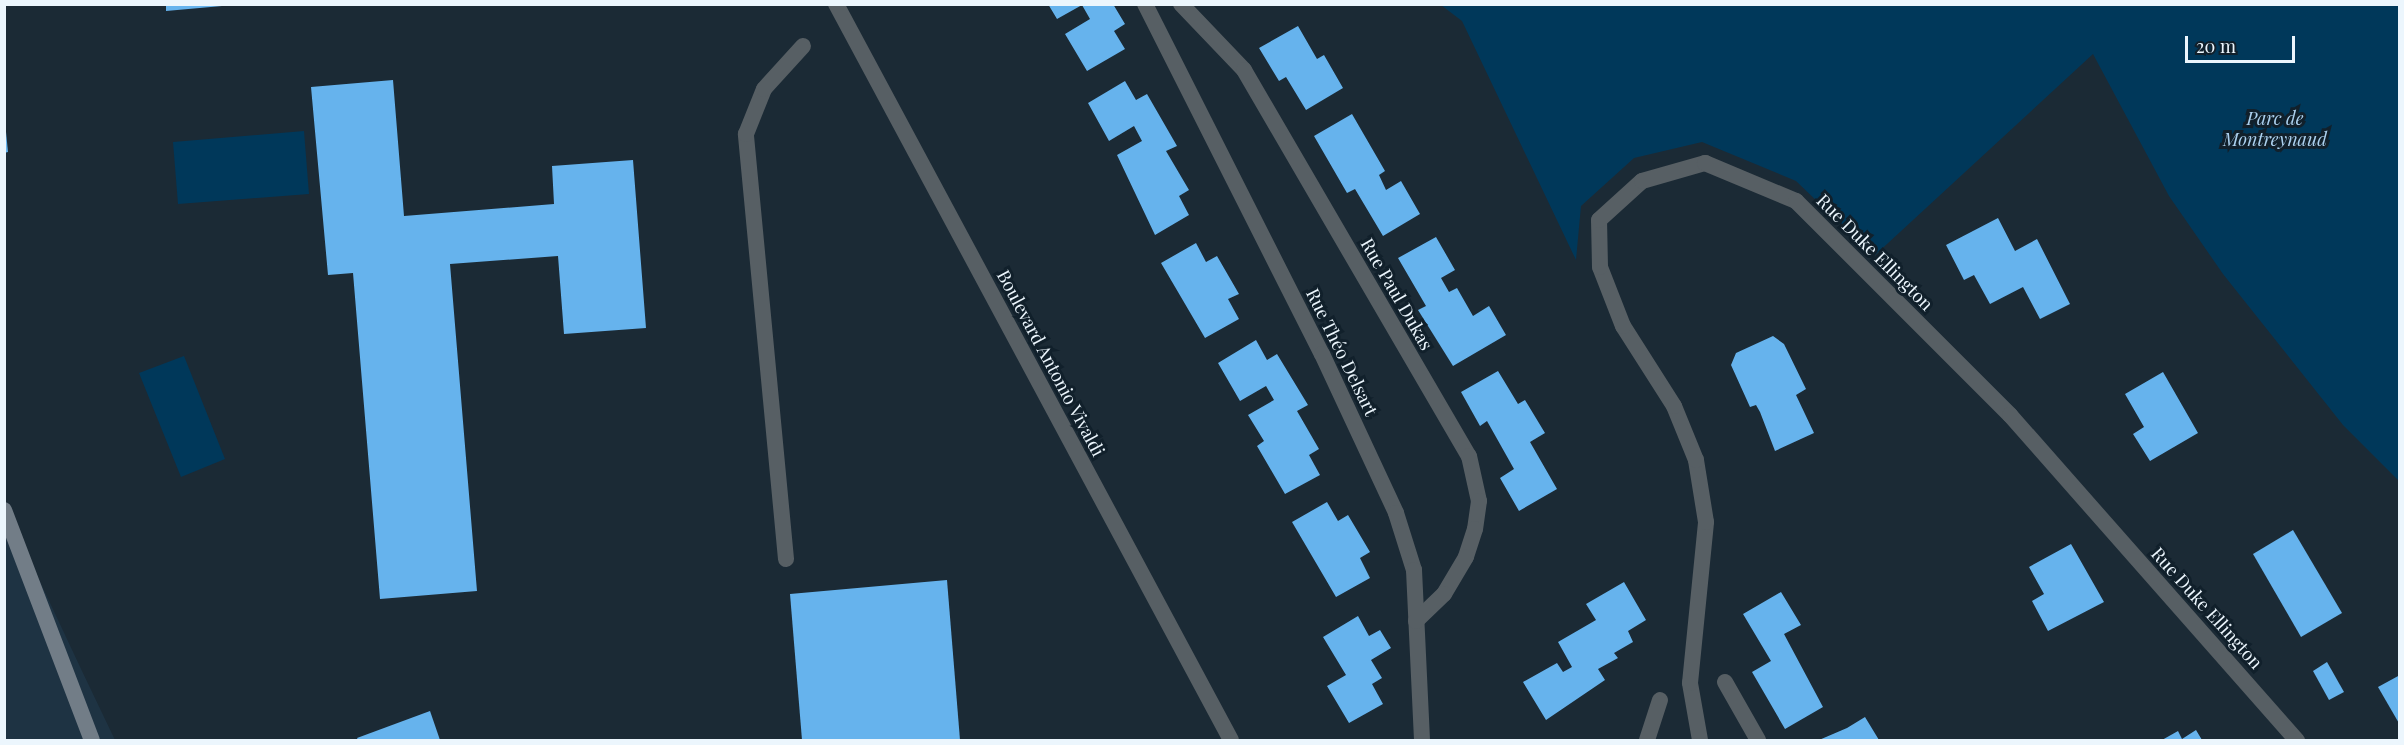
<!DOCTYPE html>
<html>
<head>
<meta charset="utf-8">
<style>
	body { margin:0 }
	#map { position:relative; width:2404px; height:745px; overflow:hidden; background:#1b2a35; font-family:"Playfair Display",serif }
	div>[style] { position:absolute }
	.built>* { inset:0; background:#1e3343 }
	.green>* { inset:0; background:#00385a }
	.building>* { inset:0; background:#66b3ed }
	.service>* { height:16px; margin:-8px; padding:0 8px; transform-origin:8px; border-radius:8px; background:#575f64 }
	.minor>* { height:16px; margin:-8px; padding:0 8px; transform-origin:8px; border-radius:8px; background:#575f64 }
	.tertiary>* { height:16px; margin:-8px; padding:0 8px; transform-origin:8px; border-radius:8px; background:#575f64 }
	.secondary>* { height:16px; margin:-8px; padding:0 8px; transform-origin:8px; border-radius:8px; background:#727d87 }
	span { translate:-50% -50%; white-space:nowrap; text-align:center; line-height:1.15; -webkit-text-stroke:6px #11202b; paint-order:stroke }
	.park-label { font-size:18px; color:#acd1ef; font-style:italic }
	.street-label { font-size:18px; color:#ecf6fd }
	.frame { position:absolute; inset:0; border:6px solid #ecf6fd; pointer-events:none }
	.scale { position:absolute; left:2185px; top:36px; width:110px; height:27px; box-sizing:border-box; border:3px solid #ecf6fd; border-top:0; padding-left:8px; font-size:18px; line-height:21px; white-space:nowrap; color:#ecf6fd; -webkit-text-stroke:4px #11202b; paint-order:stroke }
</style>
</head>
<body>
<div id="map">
	<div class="built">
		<i style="clip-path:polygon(4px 505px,82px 671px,115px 740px,5px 740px)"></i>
	</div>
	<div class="green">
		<i style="clip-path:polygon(1441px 5px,2399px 5px,2399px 481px,2343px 425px,2223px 274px,2169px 196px,2093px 54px,1874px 256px,1796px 181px,1702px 142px,1634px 158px,1581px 206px,1576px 260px,1462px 21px)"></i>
		<i style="clip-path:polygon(304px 131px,309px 194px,178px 204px,173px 142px)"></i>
		<i style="clip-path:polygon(184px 356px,225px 459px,181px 477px,139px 373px)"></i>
	</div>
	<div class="building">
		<i style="clip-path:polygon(166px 4px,222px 4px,222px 6px,166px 11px)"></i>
		<i style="clip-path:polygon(1048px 4px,1113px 4px,1125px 24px,1114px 31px,1125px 49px,1087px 71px,1065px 34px,1090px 19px,1082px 5px,1057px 19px)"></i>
		<i style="clip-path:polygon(1298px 26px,1317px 59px,1324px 55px,1343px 88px,1306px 110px,1286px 77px,1279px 81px,1259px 48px)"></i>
		<i style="clip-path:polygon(393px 80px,404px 216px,554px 204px,552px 166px,633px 160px,646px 328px,564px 334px,558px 256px,450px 264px,477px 591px,380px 599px,353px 273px,328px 275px,311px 87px)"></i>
		<i style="clip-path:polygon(1125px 81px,1136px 100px,1147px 94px,1177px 146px,1166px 151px,1189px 190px,1179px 196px,1189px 215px,1155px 235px,1117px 155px,1142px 141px,1134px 126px,1109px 141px,1088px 103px)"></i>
		<i style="clip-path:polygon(4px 112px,8px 152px,4px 153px)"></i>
		<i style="clip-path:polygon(1352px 114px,1385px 171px,1379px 175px,1386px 190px,1401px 181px,1420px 214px,1383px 236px,1355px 189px,1347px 193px,1314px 136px)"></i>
		<i style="clip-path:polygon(1998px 218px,2015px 251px,2037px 239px,2070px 304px,2040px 319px,2023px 287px,1990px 304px,1974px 275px,1964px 280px,1946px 245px)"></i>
		<i style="clip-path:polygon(1436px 237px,1455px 270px,1441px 278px,1449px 292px,1457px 288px,1473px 316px,1489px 306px,1506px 335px,1453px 366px,1418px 310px,1426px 306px,1398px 258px)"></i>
		<i style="clip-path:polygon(1196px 243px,1206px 262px,1217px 256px,1239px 294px,1228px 299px,1239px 319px,1205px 338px,1161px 263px)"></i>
		<i style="clip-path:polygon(1773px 336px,1784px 344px,1806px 389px,1796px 395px,1814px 433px,1775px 451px,1760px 412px,1756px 405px,1750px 407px,1731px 365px,1736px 353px)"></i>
		<i style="clip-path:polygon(1256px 340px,1267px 360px,1277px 354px,1308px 405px,1297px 411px,1319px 449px,1309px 455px,1320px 475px,1285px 494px,1257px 446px,1264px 441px,1248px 415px,1274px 400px,1266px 386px,1240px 401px,1218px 363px)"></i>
		<i style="clip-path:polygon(1498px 371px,1518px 404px,1525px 400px,1545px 433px,1530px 442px,1557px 489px,1519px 511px,1500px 478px,1514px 469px,1487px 421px,1480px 426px,1461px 392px)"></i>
		<i style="clip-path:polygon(2163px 372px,2198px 433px,2150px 461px,2133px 434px,2144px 427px,2125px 394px)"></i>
		<i style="clip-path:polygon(1327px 502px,1338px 521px,1348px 515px,1370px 552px,1360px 558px,1370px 578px,1336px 597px,1292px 522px)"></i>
		<i style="clip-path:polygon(2293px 530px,2342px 613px,2301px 637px,2253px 554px)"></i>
		<i style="clip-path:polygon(2071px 544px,2104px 602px,2048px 631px,2032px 601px,2044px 594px,2029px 567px)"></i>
		<i style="clip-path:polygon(947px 580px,960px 740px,802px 740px,790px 594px)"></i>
		<i style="clip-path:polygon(1624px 582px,1646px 620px,1628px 631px,1633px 642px,1614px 653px,1618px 658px,1598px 669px,1605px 680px,1546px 720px,1523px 682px,1557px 663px,1563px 672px,1572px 667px,1558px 642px,1596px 620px,1586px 604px)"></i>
		<i style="clip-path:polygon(1781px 592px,1801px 625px,1784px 634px,1823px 707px,1785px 729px,1752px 672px,1771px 661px,1743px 614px)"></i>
		<i style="clip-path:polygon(1358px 616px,1369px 636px,1380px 630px,1391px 648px,1371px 660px,1382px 678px,1372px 684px,1383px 704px,1349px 723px,1327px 686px,1346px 675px,1323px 637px)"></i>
		<i style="clip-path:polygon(2327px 662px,2344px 692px,2329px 700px,2313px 671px)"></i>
		<i style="clip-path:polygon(2400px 675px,2400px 725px,2378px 687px)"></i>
		<i style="clip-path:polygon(430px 711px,440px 740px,358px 740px,357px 738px)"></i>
		<i style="clip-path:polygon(1865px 717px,1879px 740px,1819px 740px,1847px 728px)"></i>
		<i style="clip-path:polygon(2196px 730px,2202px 740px,2162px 740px,2178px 731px,2182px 739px)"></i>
	</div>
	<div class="service">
		<i style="left:786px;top:559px;width:427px;rotate:-95.4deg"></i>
		<i style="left:746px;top:134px;width:48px;rotate:-68.2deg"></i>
		<i style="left:764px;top:89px;width:58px;rotate:-47.8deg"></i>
	</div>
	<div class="minor">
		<i style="left:1145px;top:4px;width:392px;rotate:63.2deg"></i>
		<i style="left:1322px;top:354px;width:175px;rotate:65deg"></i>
		<i style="left:1396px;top:513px;width:60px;rotate:72.5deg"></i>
		<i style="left:1414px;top:570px;width:170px;rotate:87.3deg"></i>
		<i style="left:1181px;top:4px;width:91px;rotate:46.3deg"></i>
		<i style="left:1244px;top:70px;width:447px;rotate:59.8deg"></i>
		<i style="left:1469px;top:456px;width:46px;rotate:77.5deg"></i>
		<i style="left:1479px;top:501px;width:28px;rotate:98deg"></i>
		<i style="left:1475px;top:529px;width:29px;rotate:108deg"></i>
		<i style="left:1466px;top:557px;width:43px;rotate:120.7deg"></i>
		<i style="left:1444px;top:594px;width:39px;rotate:136deg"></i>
		<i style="left:1725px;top:682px;width:67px;rotate:60.4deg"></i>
		<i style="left:1647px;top:740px;width:42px;rotate:-72deg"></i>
		<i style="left:1700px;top:740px;width:58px;rotate:-100deg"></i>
		<i style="left:1690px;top:683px;width:162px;rotate:-84.3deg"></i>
		<i style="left:1706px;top:522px;width:63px;rotate:-99.2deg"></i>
		<i style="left:1696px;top:460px;width:58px;rotate:-112.2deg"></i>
		<i style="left:1674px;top:406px;width:95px;rotate:-122.5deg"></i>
		<i style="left:1623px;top:326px;width:63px;rotate:-111.3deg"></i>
		<i style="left:1600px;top:267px;width:47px;rotate:-91.2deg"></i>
		<i style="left:1599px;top:220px;width:58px;rotate:-42.2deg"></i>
		<i style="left:1642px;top:181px;width:66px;rotate:-15.9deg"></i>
		<i style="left:1705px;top:163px;width:99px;rotate:22.7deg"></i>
		<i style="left:1796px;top:201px;width:303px;rotate:45deg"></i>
		<i style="left:2010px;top:415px;width:434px;rotate:48.6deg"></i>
	</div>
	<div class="tertiary">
		<i style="left:836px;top:4px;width:835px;rotate:61.78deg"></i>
	</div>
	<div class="secondary">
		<i style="left:4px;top:510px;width:246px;rotate:69.1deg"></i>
	</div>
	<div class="park-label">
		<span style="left:2275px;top:129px">Parc de<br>Montreynaud</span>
	</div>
	<div class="street-label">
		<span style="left:1875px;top:252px;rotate:45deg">Rue Duke Ellington</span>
		<span style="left:1397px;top:294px;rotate:60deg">Rue Paul Dukas</span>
		<span style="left:1342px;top:352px;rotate:64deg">Rue Théo Delsart</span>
		<span style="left:1051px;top:363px;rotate:62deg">Boulevard Antonio Vivaldi</span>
		<span style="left:2207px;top:608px;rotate:48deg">Rue Duke Ellington</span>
	</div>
	<div class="frame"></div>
	<div class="scale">20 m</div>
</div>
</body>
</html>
